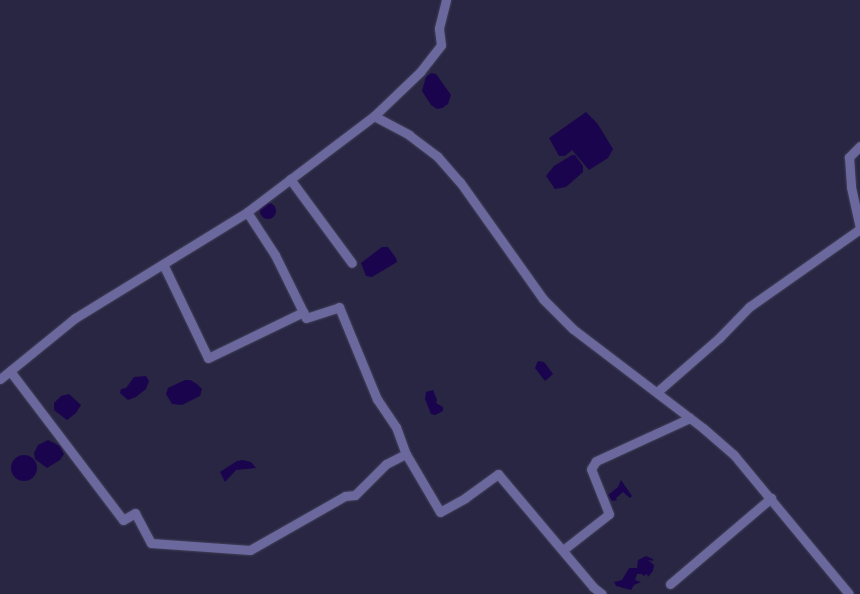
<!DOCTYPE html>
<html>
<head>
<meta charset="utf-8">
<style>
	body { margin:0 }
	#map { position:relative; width:860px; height:594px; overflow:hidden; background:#282642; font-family:"Playfair Display",serif }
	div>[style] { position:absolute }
	.water>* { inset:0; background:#1b044e }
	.round { border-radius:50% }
	.roads { filter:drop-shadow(0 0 1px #43415b) drop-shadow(0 0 1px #43415b) }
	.minor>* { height:9px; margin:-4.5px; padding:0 4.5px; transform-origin:4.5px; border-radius:4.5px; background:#6b689d }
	span { translate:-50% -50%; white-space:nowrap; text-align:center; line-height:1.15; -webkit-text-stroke:4.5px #12111d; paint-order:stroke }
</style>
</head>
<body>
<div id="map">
	<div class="water">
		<i style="clip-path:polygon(431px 73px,436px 74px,451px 95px,448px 104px,442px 108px,437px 109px,431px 105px,422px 91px,426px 77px)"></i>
		<i style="clip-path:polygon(586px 112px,597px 123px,613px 149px,608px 158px,589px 170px,572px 150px,565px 156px,559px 156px,549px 138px)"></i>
		<i style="clip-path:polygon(572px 155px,575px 155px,583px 166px,583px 172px,566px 187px,555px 189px,546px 176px,554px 166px)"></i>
		<i class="round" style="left:260px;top:203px;width:16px;height:16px"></i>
		<i style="clip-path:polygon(382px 247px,388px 247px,396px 258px,397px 262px,372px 277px,366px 276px,361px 263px)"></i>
		<i style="clip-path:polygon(538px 361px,544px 362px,553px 374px,545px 381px,535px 368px)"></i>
		<i style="clip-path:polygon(146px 376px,149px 381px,146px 389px,136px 397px,128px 400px,120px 393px,121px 389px,126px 388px,134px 377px)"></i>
		<i style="clip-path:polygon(185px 380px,190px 380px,197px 384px,202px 389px,200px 396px,182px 405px,172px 404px,166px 394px,168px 388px)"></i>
		<i style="clip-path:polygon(433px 390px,437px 400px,436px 403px,443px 407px,443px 411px,435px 415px,431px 414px,425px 399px,426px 392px)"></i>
		<i style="clip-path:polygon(69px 394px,81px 405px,76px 413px,67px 420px,54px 410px,54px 403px,61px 396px)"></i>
		<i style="clip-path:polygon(48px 440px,60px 446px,64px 454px,60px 460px,47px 468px,35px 459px,34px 453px,38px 445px)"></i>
		<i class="round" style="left:11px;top:455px;width:26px;height:26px"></i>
		<i style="clip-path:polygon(243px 460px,251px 462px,256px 468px,236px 470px,225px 482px,220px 472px,237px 461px)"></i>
		<i style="clip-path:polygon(621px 480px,632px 496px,630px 498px,623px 492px,616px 498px,617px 500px,612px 501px,608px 495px,618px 487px)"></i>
		<i style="clip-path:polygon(646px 556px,653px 559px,653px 561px,648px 560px,654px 565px,653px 571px,648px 577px,647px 574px,643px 576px,642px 574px,637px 574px,635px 580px,641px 582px,634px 585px,631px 590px,616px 586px,614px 582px,622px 580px,629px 568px,637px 568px,638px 560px)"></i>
	</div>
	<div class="roads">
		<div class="minor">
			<i style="left:374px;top:116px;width:40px;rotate:28deg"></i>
			<i style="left:409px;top:135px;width:35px;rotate:37deg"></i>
			<i style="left:437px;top:156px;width:35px;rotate:49deg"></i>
			<i style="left:460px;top:182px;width:143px;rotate:54.6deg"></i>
			<i style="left:543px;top:299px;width:42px;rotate:45deg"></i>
			<i style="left:573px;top:329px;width:163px;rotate:37.3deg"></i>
			<i style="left:703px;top:428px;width:41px;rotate:41.1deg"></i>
			<i style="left:734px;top:455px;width:180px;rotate:50.4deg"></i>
			<i style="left:860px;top:146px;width:16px;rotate:135deg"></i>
			<i style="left:849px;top:157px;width:30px;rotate:86deg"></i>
			<i style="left:851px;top:187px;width:42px;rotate:77.6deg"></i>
			<i style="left:290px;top:179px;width:104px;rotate:53.6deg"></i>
			<i style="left:247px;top:212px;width:51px;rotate:56.9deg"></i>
			<i style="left:275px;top:255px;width:70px;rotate:63.8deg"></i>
			<i style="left:306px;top:318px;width:35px;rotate:-18deg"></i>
			<i style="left:339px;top:307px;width:100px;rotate:67.6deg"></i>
			<i style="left:377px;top:399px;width:34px;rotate:56deg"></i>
			<i style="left:396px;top:427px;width:29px;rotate:70deg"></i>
			<i style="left:406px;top:454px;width:67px;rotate:59.6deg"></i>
			<i style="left:440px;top:512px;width:29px;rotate:-29deg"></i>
			<i style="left:465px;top:498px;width:41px;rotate:-36deg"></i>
			<i style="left:498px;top:474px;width:148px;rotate:49.9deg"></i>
			<i style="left:593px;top:587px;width:11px;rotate:38deg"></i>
			<i style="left:163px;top:264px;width:104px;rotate:64.4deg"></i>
			<i style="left:208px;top:358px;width:106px;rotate:-25.8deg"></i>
			<i style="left:10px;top:371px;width:187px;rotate:52.8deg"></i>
			<i style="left:123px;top:520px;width:14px;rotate:-30deg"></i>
			<i style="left:135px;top:513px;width:34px;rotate:62deg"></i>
			<i style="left:151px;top:543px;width:99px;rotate:4deg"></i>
			<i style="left:250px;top:550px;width:109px;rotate:-29.6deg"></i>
			<i style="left:345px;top:496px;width:10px;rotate:-6deg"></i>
			<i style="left:355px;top:495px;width:44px;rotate:-45deg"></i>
			<i style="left:386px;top:464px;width:22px;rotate:-27deg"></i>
			<i style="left:0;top:379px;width:97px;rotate:-39.1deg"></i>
			<i style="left:75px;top:318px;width:202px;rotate:-31.6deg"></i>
			<i style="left:247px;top:212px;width:159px;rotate:-37.1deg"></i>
			<i style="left:374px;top:116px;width:64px;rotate:-43.7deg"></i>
			<i style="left:420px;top:72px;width:34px;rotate:-52deg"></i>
			<i style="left:441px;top:45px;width:17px;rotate:-97deg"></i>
			<i style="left:439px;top:28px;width:29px;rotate:-76deg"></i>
			<i style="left:657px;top:392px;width:82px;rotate:-41.1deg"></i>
			<i style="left:719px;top:338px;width:43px;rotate:-45.9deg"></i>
			<i style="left:749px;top:307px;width:136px;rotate:-35.1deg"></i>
			<i style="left:563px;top:550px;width:58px;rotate:-38deg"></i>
			<i style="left:609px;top:514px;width:48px;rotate:-111.8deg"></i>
			<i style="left:591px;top:469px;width:9px;rotate:-58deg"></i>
			<i style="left:596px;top:461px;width:103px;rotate:-24.6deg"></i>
			<i style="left:670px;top:584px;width:133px;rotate:-40.4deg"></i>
		</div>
	</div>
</div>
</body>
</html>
